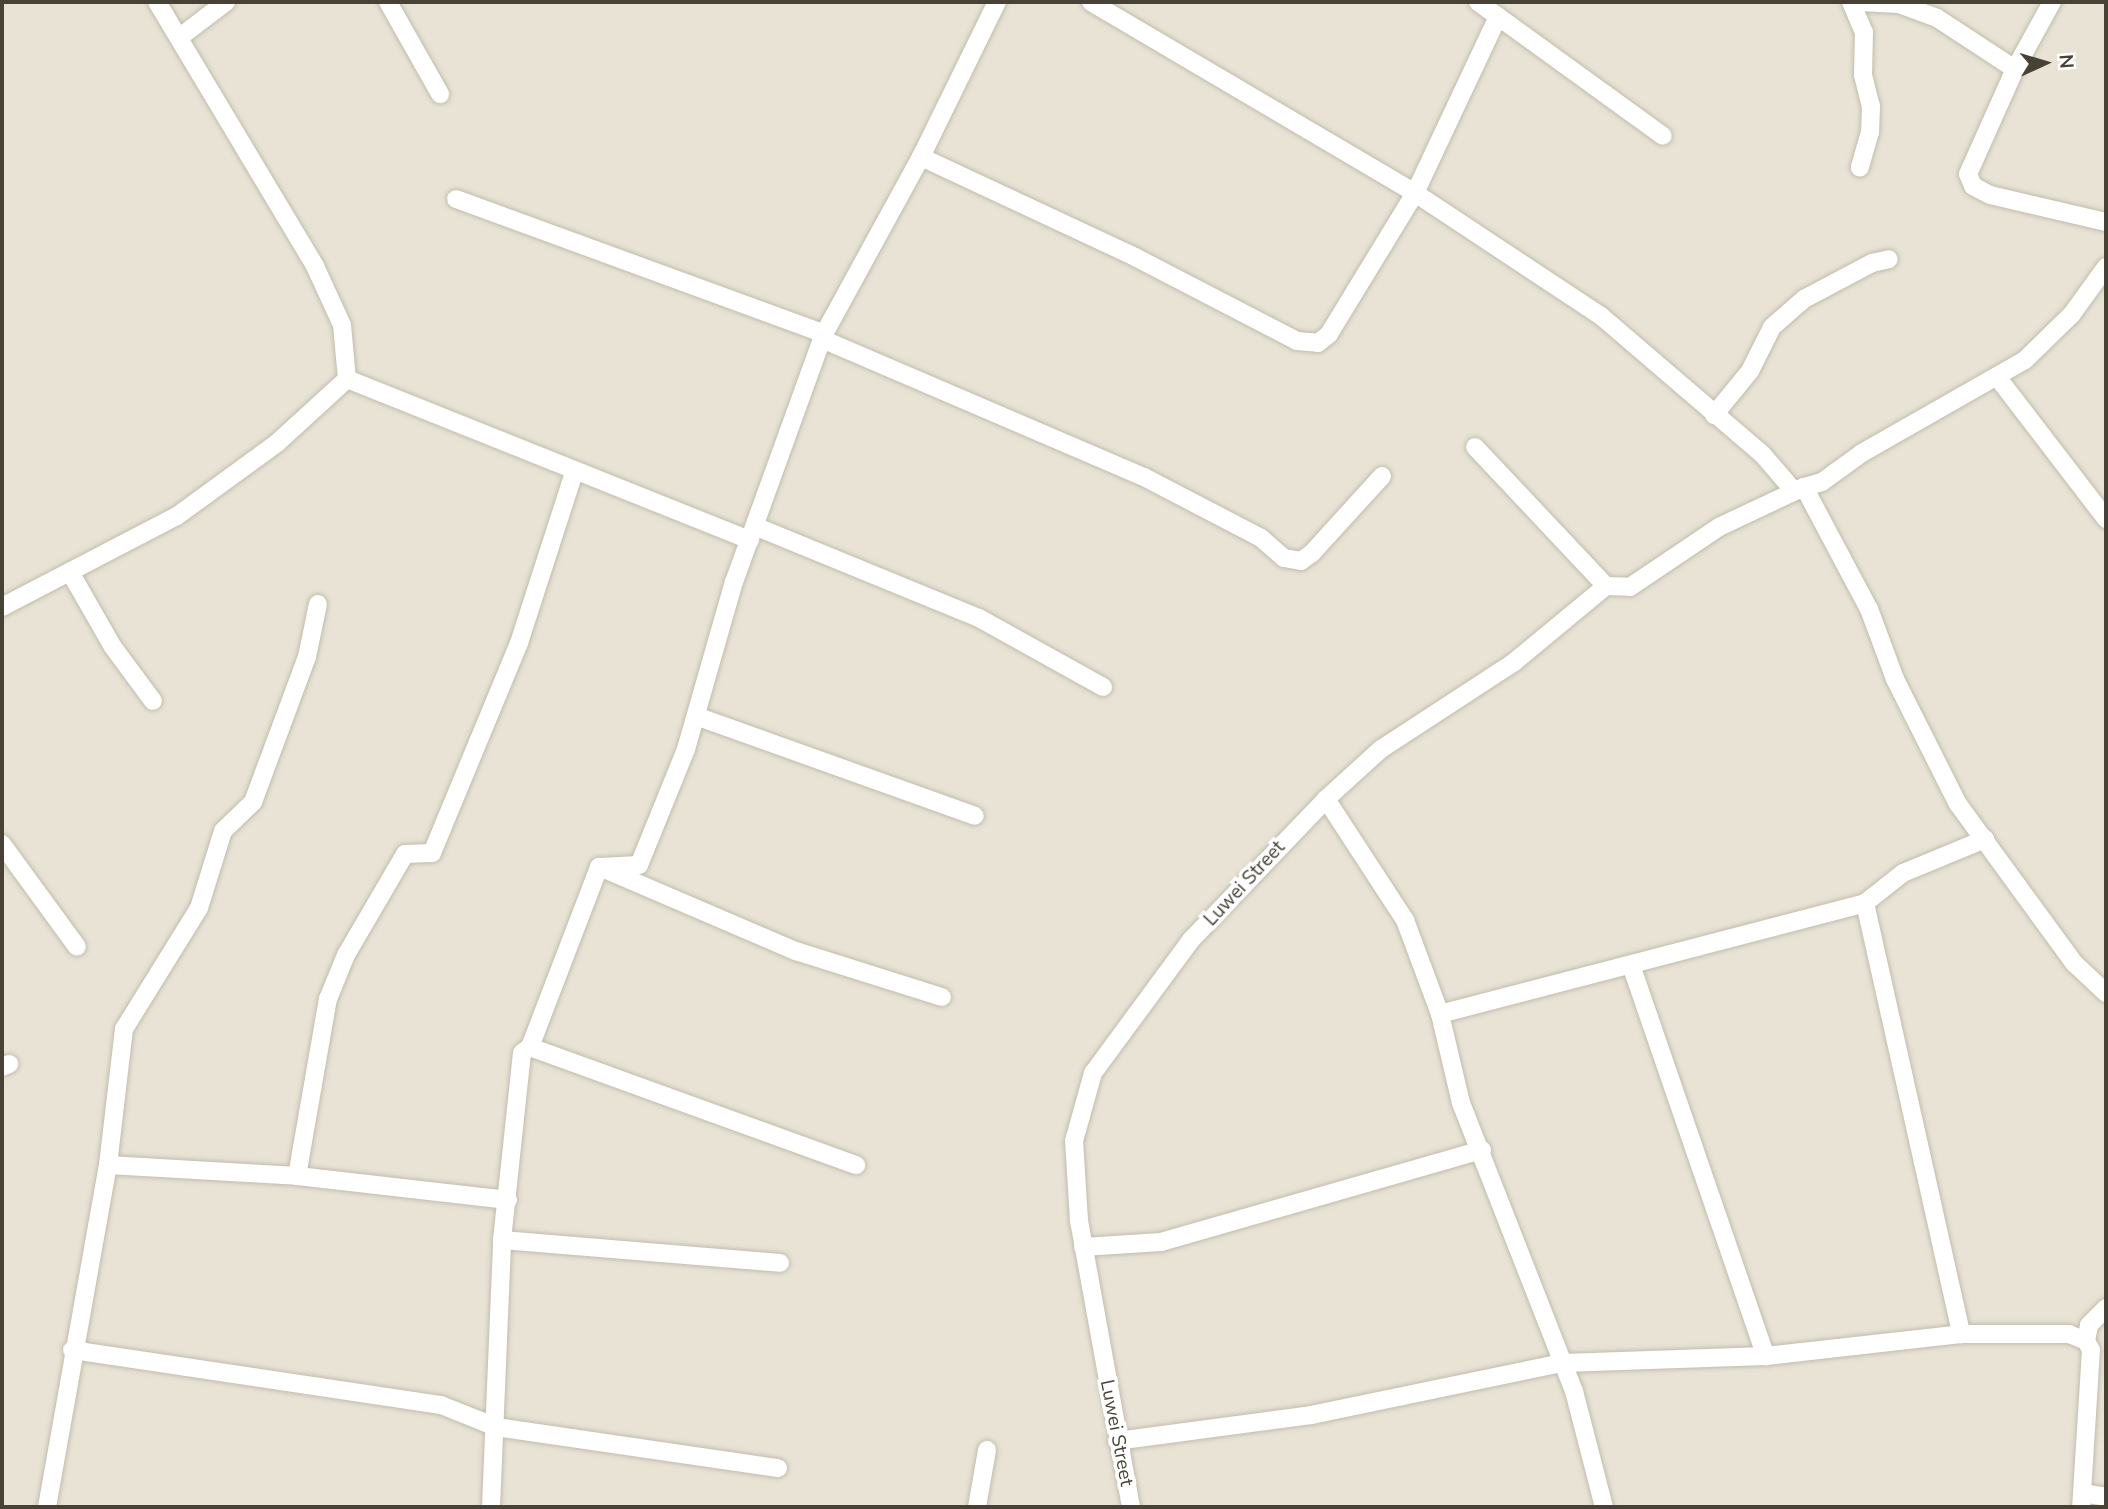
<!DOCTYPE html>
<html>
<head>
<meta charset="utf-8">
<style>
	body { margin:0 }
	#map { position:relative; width:2108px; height:1509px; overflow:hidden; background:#f4f1e7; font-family:"Nunito Sans",sans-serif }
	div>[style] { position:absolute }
	.residential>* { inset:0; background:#e8e3d5 }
	.roads { filter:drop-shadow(0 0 2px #c2bcac) drop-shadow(0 0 2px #c2bcac) }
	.minor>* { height:18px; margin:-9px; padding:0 9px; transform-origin:9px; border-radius:9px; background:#fff }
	span { translate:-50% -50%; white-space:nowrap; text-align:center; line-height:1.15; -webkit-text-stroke:7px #fff; paint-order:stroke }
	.street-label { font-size:19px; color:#474136 }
	.frame { position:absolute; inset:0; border:4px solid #474136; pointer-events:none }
	.north { position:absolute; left:2010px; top:28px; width:70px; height:70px; -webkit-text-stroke:5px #fff; paint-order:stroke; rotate:86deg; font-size:19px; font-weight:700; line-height:28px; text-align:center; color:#474136 }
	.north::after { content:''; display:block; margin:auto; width:24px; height:32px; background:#474136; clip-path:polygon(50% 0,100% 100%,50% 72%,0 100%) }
</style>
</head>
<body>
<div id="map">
	<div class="residential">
		<i style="clip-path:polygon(2px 2px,2106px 2px,2106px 1507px,2px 1507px)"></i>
	</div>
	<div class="roads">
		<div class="minor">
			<i style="left:388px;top:2px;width:106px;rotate:60.5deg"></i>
			<i style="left:1091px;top:2px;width:376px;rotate:30.5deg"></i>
			<i style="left:1415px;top:193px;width:223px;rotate:33.5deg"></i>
			<i style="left:1601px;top:316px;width:213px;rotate:40.6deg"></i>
			<i style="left:1763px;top:455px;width:48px;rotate:49.3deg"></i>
			<i style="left:1478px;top:2px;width:228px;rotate:35.9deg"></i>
			<i style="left:1851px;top:2px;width:33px;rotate:67deg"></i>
			<i style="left:1864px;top:32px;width:43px;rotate:91.3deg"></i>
			<i style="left:1863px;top:75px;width:32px;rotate:76deg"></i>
			<i style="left:1871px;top:106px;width:26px;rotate:92deg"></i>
			<i style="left:1870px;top:132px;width:37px;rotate:106deg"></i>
			<i style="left:1860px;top:2px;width:39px;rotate:3deg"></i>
			<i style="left:1899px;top:4px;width:40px;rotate:20.2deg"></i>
			<i style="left:1937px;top:18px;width:93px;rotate:33.2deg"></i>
			<i style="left:2052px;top:2px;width:77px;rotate:118.9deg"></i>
			<i style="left:2015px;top:69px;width:115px;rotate:114.1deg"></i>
			<i style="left:1968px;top:174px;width:13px;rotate:67deg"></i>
			<i style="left:1973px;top:186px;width:19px;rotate:28deg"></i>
			<i style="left:1990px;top:195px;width:119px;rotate:13.1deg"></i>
			<i style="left:180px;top:37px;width:58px;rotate:-37.3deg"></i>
			<i style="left:921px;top:157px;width:236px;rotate:25deg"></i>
			<i style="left:1135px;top:257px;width:182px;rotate:27.4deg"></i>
			<i style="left:1297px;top:341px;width:21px;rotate:5deg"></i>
			<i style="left:1318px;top:343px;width:14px;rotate:-39deg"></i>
			<i style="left:1329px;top:334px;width:165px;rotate:-58.6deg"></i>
			<i style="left:1415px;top:193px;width:195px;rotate:-64.8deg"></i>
			<i style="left:456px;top:199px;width:392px;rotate:20.1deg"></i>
			<i style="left:2106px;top:267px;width:58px;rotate:125.9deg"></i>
			<i style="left:2072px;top:314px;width:66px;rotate:135.6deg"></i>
			<i style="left:2025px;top:360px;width:188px;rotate:150.3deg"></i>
			<i style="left:1862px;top:453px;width:49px;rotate:144.1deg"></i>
			<i style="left:1822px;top:482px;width:19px;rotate:164deg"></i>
			<i style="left:1804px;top:487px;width:138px;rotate:62deg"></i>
			<i style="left:1869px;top:609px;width:75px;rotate:69.6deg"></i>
			<i style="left:1895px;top:679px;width:140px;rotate:63.3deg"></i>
			<i style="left:1958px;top:804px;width:197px;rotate:53.9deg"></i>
			<i style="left:2074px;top:963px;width:44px;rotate:43.2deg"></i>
			<i style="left:822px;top:339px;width:350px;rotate:23.2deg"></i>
			<i style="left:1144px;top:477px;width:132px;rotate:27.5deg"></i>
			<i style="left:1261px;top:538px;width:30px;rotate:41deg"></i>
			<i style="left:1284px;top:558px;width:17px;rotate:10deg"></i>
			<i style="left:1301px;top:561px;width:14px;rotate:-36deg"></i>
			<i style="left:1312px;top:553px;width:104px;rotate:-47.7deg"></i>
			<i style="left:1998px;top:378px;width:178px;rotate:52.5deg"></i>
			<i style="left:347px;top:379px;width:434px;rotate:21.8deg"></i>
			<i style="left:1714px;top:415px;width:57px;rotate:-50.7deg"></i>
			<i style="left:1750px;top:371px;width:49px;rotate:-63.4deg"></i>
			<i style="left:1772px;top:327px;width:43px;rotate:-41.2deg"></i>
			<i style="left:1804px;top:299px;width:77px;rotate:-27.9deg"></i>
			<i style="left:1872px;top:263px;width:17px;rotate:-13deg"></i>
			<i style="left:1475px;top:447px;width:191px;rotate:46.7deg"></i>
			<i style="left:757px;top:527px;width:240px;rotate:22.3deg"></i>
			<i style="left:979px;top:618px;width:142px;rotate:29.1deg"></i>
			<i style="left:70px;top:572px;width:86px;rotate:60.2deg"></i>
			<i style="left:113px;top:647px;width:67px;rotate:53.5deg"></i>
			<i style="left:2px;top:607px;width:197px;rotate:-27.5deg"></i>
			<i style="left:177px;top:516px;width:124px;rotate:-36.1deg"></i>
			<i style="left:277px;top:443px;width:95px;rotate:-42.4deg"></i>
			<i style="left:347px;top:379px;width:54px;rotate:-95.3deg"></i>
			<i style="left:342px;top:325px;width:65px;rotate:-114.6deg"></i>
			<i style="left:315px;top:266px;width:308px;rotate:-120.9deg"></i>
			<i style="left:696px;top:716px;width:296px;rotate:19.7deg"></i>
			<i style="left:1326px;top:799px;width:145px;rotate:56.9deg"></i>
			<i style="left:1405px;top:920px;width:100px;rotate:69.6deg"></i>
			<i style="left:1440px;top:1014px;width:91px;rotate:76.7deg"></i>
			<i style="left:1461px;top:1103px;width:309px;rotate:68.6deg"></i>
			<i style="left:1574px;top:1391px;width:120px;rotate:75.5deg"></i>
			<i style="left:2px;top:844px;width:127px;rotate:53.9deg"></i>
			<i style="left:602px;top:868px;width:211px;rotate:23.2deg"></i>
			<i style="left:796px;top:951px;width:153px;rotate:17.5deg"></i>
			<i style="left:1865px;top:903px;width:442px;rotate:77.4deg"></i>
			<i style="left:1631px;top:965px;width:414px;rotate:71deg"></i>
			<i style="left:1440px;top:1014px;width:439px;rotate:-14.6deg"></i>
			<i style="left:1865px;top:903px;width:48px;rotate:-38.3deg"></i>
			<i style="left:1903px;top:873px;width:89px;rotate:-22.5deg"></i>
			<i style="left:530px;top:1047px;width:347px;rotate:19.9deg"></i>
			<i style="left:2px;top:1067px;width:8px;rotate:-23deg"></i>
			<i style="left:108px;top:1165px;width:189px;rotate:3.3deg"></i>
			<i style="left:508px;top:1200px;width:212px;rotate:-173.5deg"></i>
			<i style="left:297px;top:1176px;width:180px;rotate:-80.1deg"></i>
			<i style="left:328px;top:999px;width:48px;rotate:-67.8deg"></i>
			<i style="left:346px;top:955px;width:117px;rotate:-59.7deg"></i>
			<i style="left:405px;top:854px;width:27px;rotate:-2deg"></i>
			<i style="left:432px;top:853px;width:227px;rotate:-67.5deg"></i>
			<i style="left:519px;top:643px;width:179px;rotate:-72.1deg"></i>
			<i style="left:502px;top:1240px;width:279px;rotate:4.7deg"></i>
			<i style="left:1083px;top:1247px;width:78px;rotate:-3.7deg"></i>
			<i style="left:1161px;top:1242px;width:334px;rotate:-16deg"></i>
			<i style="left:2086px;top:1341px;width:16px;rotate:-79deg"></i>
			<i style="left:2089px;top:1325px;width:24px;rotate:-45deg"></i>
			<i style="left:72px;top:1350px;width:373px;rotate:8.5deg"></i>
			<i style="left:441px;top:1405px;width:59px;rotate:21.8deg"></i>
			<i style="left:496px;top:1427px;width:285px;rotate:8.3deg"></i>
			<i style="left:1117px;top:1441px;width:196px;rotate:-7.6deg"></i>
			<i style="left:1311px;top:1415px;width:257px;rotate:-11.7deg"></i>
			<i style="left:1563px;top:1363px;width:203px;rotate:-2deg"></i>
			<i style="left:1766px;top:1356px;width:196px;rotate:-6.4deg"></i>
			<i style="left:1961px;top:1334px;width:108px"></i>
			<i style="left:2069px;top:1334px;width:18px;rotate:22deg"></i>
			<i style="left:2086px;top:1341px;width:10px;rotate:61deg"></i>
			<i style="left:2091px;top:1350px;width:157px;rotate:93.6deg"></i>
			<i style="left:2082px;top:1493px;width:24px;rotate:9deg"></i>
			<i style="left:47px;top:1507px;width:347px;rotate:-79.9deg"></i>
			<i style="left:108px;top:1165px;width:137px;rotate:-83.3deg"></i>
			<i style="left:124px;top:1029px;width:142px;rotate:-58.2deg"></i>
			<i style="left:199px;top:908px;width:81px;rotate:-72.7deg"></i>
			<i style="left:223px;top:831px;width:42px;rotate:-44deg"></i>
			<i style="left:253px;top:802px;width:155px;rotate:-69.6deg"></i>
			<i style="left:307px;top:657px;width:54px;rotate:-78.3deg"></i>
			<i style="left:491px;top:1507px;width:267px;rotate:-87.6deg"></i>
			<i style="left:502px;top:1240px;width:188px;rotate:-83.9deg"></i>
			<i style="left:522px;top:1053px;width:10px;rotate:-37deg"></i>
			<i style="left:530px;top:1047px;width:193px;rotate:-69deg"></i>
			<i style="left:599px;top:867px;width:40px;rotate:-2.9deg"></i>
			<i style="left:639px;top:865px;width:125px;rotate:-67.9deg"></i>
			<i style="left:686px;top:749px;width:174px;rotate:-74deg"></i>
			<i style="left:734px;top:582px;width:264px;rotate:-70.1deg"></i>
			<i style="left:824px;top:334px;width:202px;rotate:-61.3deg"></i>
			<i style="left:921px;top:157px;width:173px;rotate:-63.9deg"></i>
			<i style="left:977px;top:1507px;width:58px;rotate:-80deg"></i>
			<i style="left:1131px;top:1507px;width:292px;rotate:-100.3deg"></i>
			<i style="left:1079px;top:1220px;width:79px;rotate:-93.6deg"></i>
			<i style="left:1074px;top:1141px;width:71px;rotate:-74.4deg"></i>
			<i style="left:1093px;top:1073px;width:165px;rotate:-53.6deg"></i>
			<i style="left:1191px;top:940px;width:195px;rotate:-46.2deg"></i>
			<i style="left:1326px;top:799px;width:74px;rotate:-42.3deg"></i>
			<i style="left:1381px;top:749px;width:158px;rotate:-33.1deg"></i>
			<i style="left:1513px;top:663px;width:121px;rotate:-39.6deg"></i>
			<i style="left:1606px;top:586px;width:24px;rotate:2deg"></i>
			<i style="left:1630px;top:587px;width:107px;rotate:-34deg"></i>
			<i style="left:1719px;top:527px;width:94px;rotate:-25.2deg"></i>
		</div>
	</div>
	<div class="street-label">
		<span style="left:1245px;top:884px;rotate:-47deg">Luwei Street</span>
		<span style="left:1116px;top:1433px;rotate:79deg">Luwei Street</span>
	</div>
	<div class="frame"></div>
	<div class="north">N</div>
</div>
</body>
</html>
